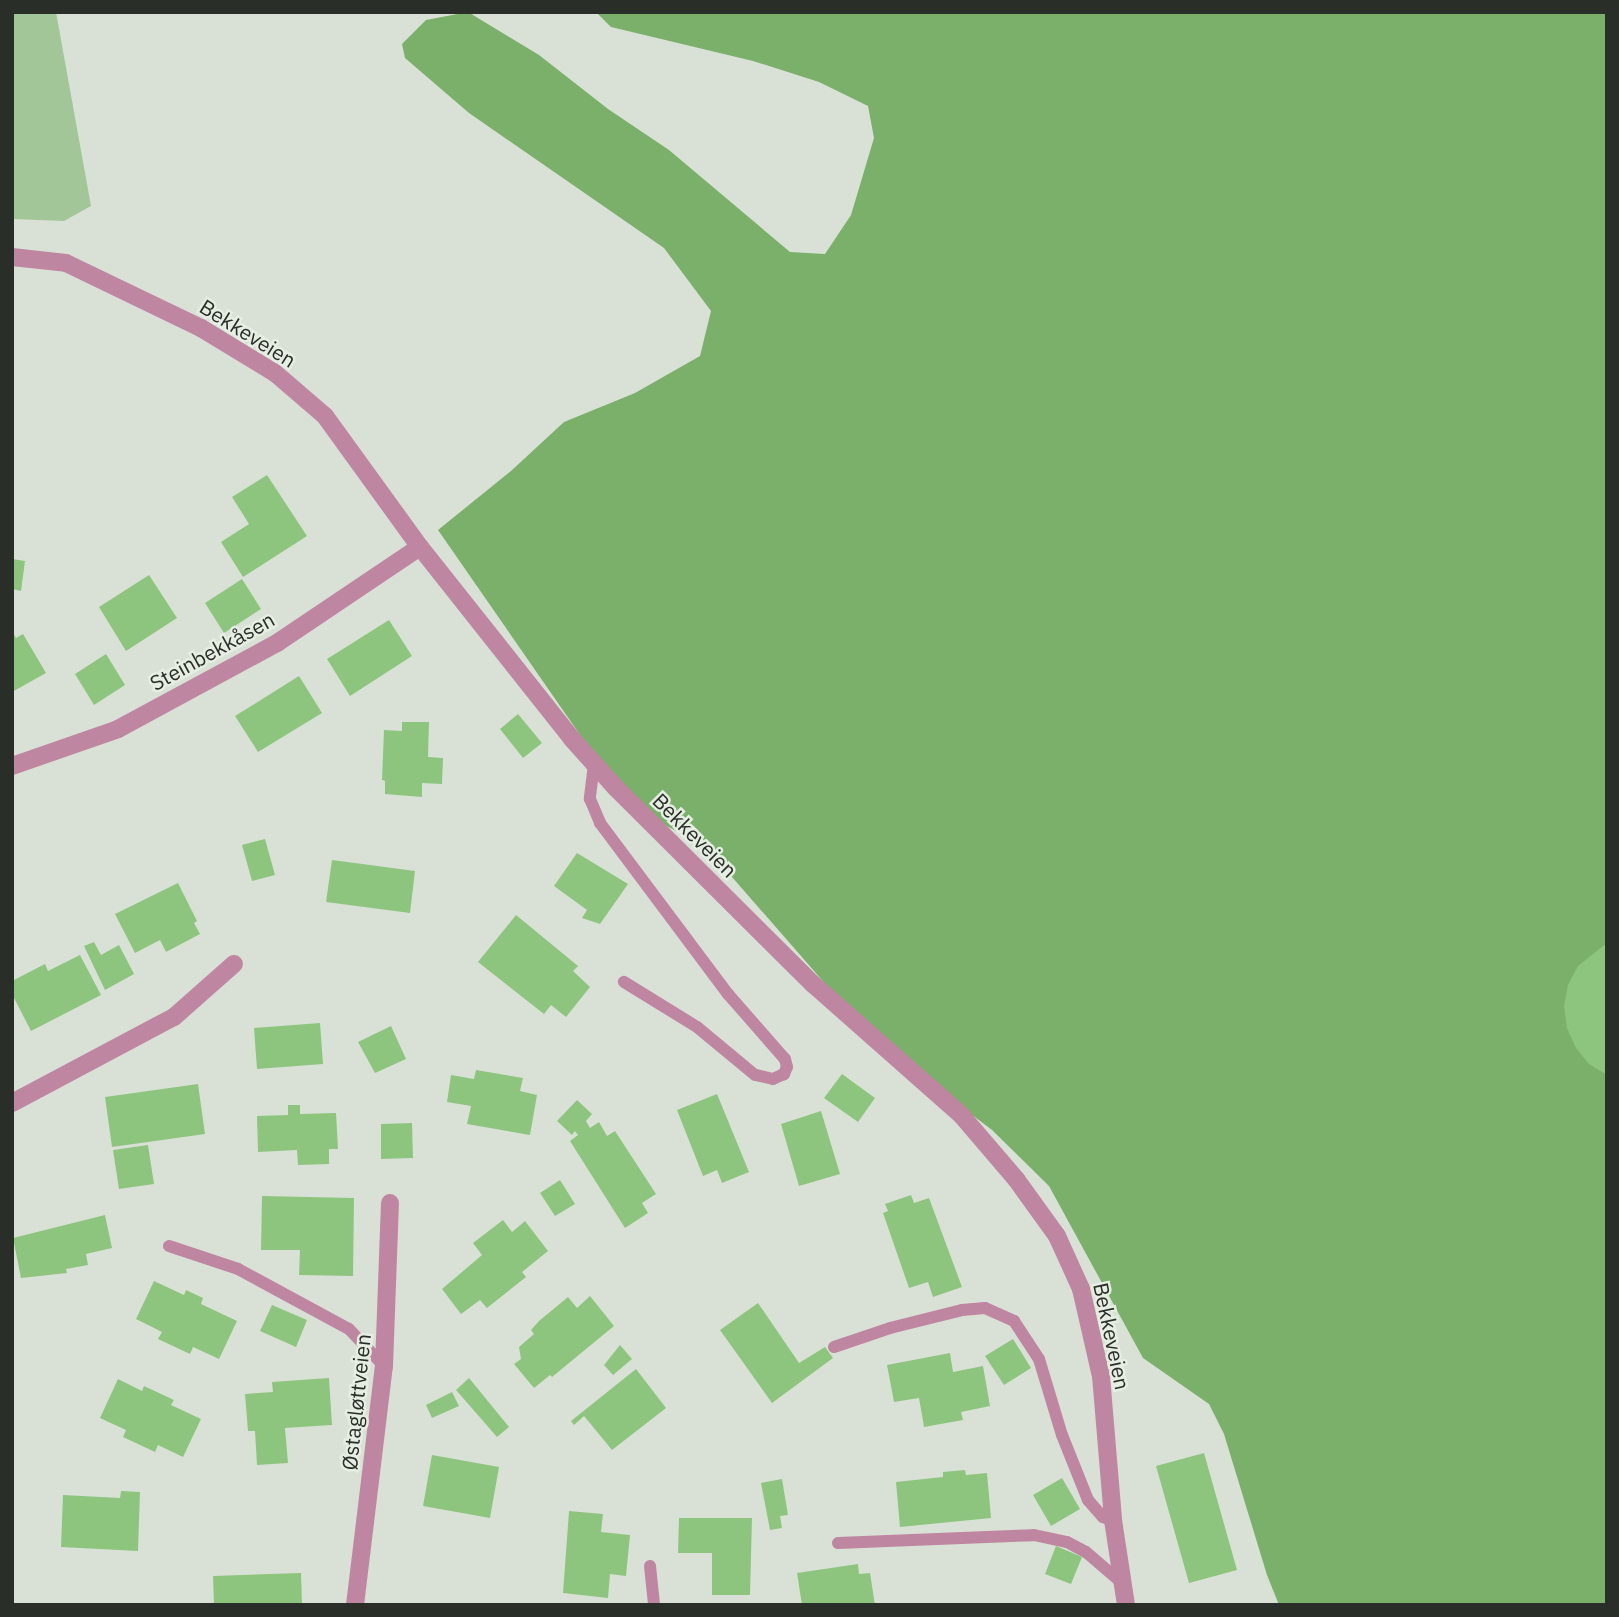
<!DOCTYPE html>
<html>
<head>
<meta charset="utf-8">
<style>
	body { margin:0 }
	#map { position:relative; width:1619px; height:1617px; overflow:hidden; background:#d9e1d6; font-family:"IBM Plex Sans",sans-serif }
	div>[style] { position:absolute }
	.green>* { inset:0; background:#a3c699 }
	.forest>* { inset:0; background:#7ab06a }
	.building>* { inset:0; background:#8ec57e }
	.service>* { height:12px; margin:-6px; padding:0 6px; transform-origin:6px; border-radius:6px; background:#bf86a1 }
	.minor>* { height:18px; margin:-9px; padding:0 9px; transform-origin:9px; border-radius:9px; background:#bf86a1 }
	span { translate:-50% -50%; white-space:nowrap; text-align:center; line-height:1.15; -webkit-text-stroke:5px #e6eee3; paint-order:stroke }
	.street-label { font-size:21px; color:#2a2e29 }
	.frame { position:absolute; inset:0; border:14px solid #2a2e29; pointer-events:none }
</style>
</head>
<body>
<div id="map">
	<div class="green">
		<i style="clip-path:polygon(12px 12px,56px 12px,91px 206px,64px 221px,12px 219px)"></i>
	</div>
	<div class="forest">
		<i style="clip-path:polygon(468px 12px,539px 55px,608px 109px,669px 150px,790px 252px,825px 254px,851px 215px,874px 138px,868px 106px,819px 82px,753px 61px,611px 27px,596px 12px,1607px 12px,1607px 1605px,1279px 1605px,1267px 1575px,1224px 1434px,1209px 1404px,1143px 1358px,1049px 1186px,992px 1130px,876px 1042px,705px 846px,657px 821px,585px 742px,438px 530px,511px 471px,564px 422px,635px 393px,700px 356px,711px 311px,664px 248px,469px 113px,405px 58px,402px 44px,426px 20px)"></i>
	</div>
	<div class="building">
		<i style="clip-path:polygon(267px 475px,307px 536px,243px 577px,221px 542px,249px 524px,232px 497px)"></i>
		<i style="clip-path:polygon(12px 559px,25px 561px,21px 591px,12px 589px)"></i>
		<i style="clip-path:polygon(149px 575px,177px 618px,126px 651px,99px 607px)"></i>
		<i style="clip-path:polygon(242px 579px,261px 609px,224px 633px,205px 603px)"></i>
		<i style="clip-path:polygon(389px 620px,412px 656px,350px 696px,327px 659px)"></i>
		<i style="clip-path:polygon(12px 631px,16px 638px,23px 634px,46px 673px,12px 692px)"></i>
		<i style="clip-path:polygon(106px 654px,125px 685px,94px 705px,75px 674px)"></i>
		<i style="clip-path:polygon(299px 676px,322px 713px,258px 752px,235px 716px)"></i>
		<i style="clip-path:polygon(518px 714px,542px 743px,523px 758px,500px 729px)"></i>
		<i style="clip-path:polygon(402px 722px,429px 722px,428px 757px,443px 758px,442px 784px,422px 783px,422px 797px,385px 794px,385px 781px,382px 780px,384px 730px,402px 731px)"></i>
		<i style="clip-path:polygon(265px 839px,275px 875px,252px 881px,242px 845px)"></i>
		<i style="clip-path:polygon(577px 853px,628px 884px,600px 924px,582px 918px,587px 910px,554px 886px)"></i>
		<i style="clip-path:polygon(332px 860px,415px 871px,410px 913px,326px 902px)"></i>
		<i style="clip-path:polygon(178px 883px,197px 921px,194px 923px,200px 934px,166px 952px,160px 940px,135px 953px,115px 914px)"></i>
		<i style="clip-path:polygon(516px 915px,578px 966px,573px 971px,590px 987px,566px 1017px,551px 1005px,544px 1014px,478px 962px)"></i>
		<i style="clip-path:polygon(94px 942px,101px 955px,119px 945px,134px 974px,105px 990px,84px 946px)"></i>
		<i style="clip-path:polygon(1607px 943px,1607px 1075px,1589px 1064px,1576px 1048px,1567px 1028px,1564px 1006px,1568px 985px,1578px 966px)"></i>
		<i style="clip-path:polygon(80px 955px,101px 995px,31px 1031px,12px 994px,12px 981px,45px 964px,48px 971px)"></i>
		<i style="clip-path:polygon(320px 1023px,323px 1064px,257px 1069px,254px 1028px)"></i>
		<i style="clip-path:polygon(391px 1026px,406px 1059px,375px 1073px,358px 1042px)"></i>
		<i style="clip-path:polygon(476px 1070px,523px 1078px,520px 1091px,537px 1095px,530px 1135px,467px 1124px,471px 1106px,447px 1102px,451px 1075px,474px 1079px)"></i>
		<i style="clip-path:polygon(842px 1074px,875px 1098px,858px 1122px,824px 1098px)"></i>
		<i style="clip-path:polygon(198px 1084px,205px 1134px,112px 1147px,105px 1097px)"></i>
		<i style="clip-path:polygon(717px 1094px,749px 1172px,722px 1183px,717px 1170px,703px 1176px,677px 1110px)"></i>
		<i style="clip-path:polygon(577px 1100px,592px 1114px,586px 1121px,590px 1128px,599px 1122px,607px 1136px,615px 1131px,656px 1194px,642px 1203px,648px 1213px,625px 1228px,570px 1141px,578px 1135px,575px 1131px,572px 1135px,557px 1121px)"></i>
		<i style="clip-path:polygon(288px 1105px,300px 1105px,300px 1114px,336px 1113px,338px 1149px,329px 1149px,329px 1164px,298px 1165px,297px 1150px,258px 1152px,257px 1116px,288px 1115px)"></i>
		<i style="clip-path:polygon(821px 1111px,840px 1174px,799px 1186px,781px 1124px)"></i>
		<i style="clip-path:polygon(412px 1123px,413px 1158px,381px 1159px,381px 1124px)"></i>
		<i style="clip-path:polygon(148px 1145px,154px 1184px,119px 1189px,113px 1150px)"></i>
		<i style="clip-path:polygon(560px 1180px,575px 1204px,555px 1216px,540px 1193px)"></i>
		<i style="clip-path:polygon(911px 1195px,914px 1203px,929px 1198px,962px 1287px,933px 1297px,928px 1282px,909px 1288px,883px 1213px,888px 1211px,885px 1204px)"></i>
		<i style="clip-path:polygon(262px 1196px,354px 1198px,353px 1276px,299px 1275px,300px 1250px,261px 1250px)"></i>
		<i style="clip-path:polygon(105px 1215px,112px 1248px,86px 1254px,88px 1265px,66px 1269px,67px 1273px,21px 1278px,13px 1238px)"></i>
		<i style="clip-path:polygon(503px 1220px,512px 1232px,525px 1221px,548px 1251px,522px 1272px,526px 1277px,487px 1308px,480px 1300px,461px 1314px,442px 1289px,482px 1255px,473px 1243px)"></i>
		<i style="clip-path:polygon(154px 1281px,184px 1295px,186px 1290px,203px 1298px,201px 1304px,237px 1321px,219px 1359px,193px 1347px,190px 1354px,158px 1339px,162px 1332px,136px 1319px)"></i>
		<i style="clip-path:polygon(590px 1296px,614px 1326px,552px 1377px,550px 1375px,534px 1388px,514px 1364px,521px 1359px,519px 1347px,534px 1334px,531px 1330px,539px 1321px,568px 1297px,577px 1308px)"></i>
		<i style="clip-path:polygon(758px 1303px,799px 1363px,825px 1347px,833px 1358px,772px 1403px,720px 1330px)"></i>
		<i style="clip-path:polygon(272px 1305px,307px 1320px,296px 1347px,260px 1331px)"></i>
		<i style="clip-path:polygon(1013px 1339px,1031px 1368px,1004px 1385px,985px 1356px)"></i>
		<i style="clip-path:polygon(620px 1345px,632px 1359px,613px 1375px,604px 1365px)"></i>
		<i style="clip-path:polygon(950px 1353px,953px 1372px,983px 1366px,990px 1406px,961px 1412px,963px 1420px,924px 1427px,919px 1398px,894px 1402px,887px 1365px)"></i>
		<i style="clip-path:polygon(636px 1369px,666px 1408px,612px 1450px,584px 1416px,574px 1425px,571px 1421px)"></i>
		<i style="clip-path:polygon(329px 1378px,332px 1425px,285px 1428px,288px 1463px,257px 1465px,255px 1431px,248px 1431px,245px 1394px,273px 1392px,272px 1382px)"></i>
		<i style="clip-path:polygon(469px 1378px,509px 1427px,497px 1437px,456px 1390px)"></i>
		<i style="clip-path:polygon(118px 1379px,142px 1391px,144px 1386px,174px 1400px,171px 1405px,201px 1419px,183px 1457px,158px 1445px,155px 1452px,123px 1437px,126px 1430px,100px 1418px)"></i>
		<i style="clip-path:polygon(452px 1392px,459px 1406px,432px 1418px,426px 1405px)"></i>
		<i style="clip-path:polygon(1204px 1453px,1237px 1570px,1189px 1583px,1156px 1466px)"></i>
		<i style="clip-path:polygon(432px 1455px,499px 1467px,490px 1518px,423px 1506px)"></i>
		<i style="clip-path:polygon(965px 1470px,966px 1475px,987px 1473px,991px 1518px,900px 1527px,896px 1482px,943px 1477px,943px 1472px)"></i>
		<i style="clip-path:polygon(1062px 1478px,1080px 1509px,1051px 1526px,1033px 1495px)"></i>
		<i style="clip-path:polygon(782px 1479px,788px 1515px,780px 1516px,782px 1528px,770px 1530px,761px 1483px)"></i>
		<i style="clip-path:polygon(121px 1491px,140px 1492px,138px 1551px,61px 1547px,63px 1495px,120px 1498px)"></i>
		<i style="clip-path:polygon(569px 1511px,603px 1514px,601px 1532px,630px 1535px,626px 1576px,610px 1574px,608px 1598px,563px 1593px)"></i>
		<i style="clip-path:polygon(679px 1518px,752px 1518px,750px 1595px,712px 1595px,712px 1553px,678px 1553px)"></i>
		<i style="clip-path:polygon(1056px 1546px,1082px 1557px,1071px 1584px,1045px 1574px)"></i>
		<i style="clip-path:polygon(858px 1564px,859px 1574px,870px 1573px,875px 1605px,802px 1605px,797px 1573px)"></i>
		<i style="clip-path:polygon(301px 1573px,302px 1605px,214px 1605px,213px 1576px)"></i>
	</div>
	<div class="service">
		<i style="left:594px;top:764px;width:35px;rotate:97deg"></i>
		<i style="left:590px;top:799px;width:26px;rotate:67deg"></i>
		<i style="left:600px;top:823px;width:214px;rotate:53.2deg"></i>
		<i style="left:728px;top:994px;width:86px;rotate:48.8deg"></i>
		<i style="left:785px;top:1059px;width:8px;rotate:76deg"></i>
		<i style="left:787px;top:1067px;width:8px;rotate:113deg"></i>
		<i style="left:784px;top:1074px;width:12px;rotate:156deg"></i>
		<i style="left:773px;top:1079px;width:18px;rotate:-167deg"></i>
		<i style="left:755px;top:1075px;width:75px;rotate:-140.4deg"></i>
		<i style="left:697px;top:1027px;width:86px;rotate:-148.3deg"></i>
		<i style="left:169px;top:1246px;width:73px;rotate:18.4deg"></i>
		<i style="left:238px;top:1269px;width:126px;rotate:28.4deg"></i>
		<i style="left:349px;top:1329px;width:51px;rotate:46.6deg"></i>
		<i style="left:834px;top:1347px;width:59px;rotate:-18.7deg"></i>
		<i style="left:890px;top:1328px;width:74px;rotate:-14deg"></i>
		<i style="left:962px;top:1310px;width:23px;rotate:-5deg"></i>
		<i style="left:985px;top:1308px;width:32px;rotate:24deg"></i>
		<i style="left:1014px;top:1321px;width:45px;rotate:56.7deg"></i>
		<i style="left:1039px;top:1359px;width:79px;rotate:73.2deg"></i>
		<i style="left:1062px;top:1435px;width:70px;rotate:68.2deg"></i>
		<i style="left:1088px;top:1500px;width:23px;rotate:49deg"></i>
		<i style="left:1103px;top:1517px;width:10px;rotate:17deg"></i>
		<i style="left:838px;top:1543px;width:196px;rotate:-2.3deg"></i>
		<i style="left:1034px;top:1535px;width:34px;rotate:12deg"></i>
		<i style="left:1067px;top:1542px;width:21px;rotate:28deg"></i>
		<i style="left:1086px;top:1552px;width:48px;rotate:40.7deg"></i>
		<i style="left:650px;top:1566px;width:39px;rotate:84deg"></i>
	</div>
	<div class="minor">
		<i style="left:12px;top:257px;width:54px;rotate:6.3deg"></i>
		<i style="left:66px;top:263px;width:150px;rotate:25.7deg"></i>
		<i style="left:201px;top:328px;width:87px;rotate:31.3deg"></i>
		<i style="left:275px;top:373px;width:66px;rotate:40.7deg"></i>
		<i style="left:325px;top:416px;width:162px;rotate:54.1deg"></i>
		<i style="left:420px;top:547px;width:245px;rotate:51.6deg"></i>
		<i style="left:572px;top:739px;width:66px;rotate:48.1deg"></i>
		<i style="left:616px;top:788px;width:278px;rotate:44.9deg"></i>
		<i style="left:813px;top:984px;width:199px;rotate:41.5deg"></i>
		<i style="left:962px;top:1116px;width:83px;rotate:49.4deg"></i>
		<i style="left:1016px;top:1179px;width:70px;rotate:54.3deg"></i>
		<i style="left:1057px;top:1236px;width:58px;rotate:65.6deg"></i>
		<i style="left:1081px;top:1289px;width:89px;rotate:77.1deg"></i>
		<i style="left:1101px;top:1376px;width:144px;rotate:85.2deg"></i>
		<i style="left:1113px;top:1520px;width:86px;rotate:81.3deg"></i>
		<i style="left:12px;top:766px;width:112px;rotate:-19.2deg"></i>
		<i style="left:118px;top:729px;width:181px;rotate:-28.4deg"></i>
		<i style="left:277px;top:643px;width:172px;rotate:-33.9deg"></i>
		<i style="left:12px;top:1103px;width:183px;rotate:-28deg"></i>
		<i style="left:174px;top:1017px;width:80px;rotate:-41.5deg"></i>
		<i style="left:355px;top:1605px;width:241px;rotate:-83.1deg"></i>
		<i style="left:384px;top:1366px;width:163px;rotate:-87.9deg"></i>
	</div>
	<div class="street-label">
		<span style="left:248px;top:333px;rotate:32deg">Bekkeveien</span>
		<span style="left:212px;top:651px;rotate:-29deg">Steinbekkåsen</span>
		<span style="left:695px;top:835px;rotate:45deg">Bekkeveien</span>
		<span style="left:1112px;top:1336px;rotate:78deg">Bekkeveien</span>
		<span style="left:356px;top:1402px;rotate:-84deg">Østagløttveien</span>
	</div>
	<div class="frame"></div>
</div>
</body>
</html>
